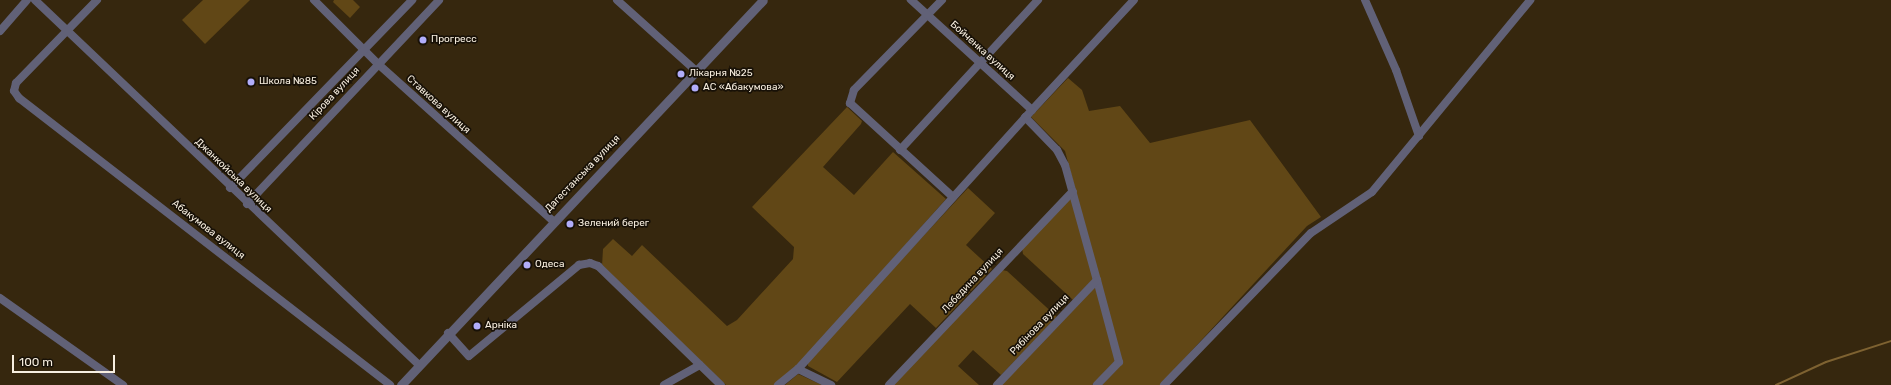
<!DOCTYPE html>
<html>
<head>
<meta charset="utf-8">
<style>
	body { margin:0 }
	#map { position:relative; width:1891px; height:385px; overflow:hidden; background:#36270e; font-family:Rubik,sans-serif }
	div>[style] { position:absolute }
	.green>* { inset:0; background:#614716 }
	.stream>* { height:2px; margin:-1px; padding:0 1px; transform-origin:1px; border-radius:1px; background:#7e6231 }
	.minor>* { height:8px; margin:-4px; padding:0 4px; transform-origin:4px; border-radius:4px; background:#616177 }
	.tertiary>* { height:9px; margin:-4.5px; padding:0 4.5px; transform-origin:4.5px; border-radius:4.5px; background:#616177 }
	.dots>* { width:11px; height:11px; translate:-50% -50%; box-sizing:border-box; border:2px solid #181107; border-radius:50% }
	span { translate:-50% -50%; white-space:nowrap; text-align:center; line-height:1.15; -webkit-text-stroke:3.5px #181107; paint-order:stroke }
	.poi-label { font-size:10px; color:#f8efe0 }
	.left { translate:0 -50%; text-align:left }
	.street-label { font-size:10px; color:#f8efe0 }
	.scale { position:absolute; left:12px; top:355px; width:103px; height:18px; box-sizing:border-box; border:2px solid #f8efe0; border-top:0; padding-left:5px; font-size:12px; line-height:14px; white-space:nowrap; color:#f8efe0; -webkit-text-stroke:3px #181107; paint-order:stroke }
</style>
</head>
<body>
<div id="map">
	<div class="green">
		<i style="clip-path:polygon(203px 0,250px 0,205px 44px,182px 20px)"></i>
		<i style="clip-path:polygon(334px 0,353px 0,360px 7px,350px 18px,333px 2px)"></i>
		<i style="clip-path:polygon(1068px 78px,1082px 90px,1089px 111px,1120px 106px,1150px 143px,1250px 120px,1321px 217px,1307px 226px,1160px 385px,1102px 385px,1122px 364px,1065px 151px,1031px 117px)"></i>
		<i style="clip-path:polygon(847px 107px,862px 121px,861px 124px,823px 167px,854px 195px,893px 152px,946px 199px,799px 364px,774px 385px,726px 385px,602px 266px,603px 249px,613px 239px,632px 256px,642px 245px,727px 326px,737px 320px,793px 259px,794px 247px,752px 207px)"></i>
		<i style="clip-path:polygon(968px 188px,995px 213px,966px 245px,992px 269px,936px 328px,910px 304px,837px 382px,808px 366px,808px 360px)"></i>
		<i style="clip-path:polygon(1072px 196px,1095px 277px,1073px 300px,1023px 254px,1022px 248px)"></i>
		<i style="clip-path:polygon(1002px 270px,1007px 271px,1057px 317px,1001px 375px,973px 350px,958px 366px,979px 385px,893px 385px)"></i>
		<i style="clip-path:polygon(1097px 284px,1116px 360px,1092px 385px,1001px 385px)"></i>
		<i style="clip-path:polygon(798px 374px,822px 385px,785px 385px)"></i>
	</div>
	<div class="stream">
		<i style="left:1776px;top:385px;width:55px;rotate:-24.7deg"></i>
		<i style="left:1826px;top:362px;width:68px;rotate:-17.9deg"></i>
	</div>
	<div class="minor">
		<i style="left:35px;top:0;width:530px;rotate:43.55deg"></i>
		<i style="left:97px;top:0;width:116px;rotate:134.3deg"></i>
		<i style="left:16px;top:83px;width:8px;rotate:104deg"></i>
		<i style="left:14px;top:91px;width:9px;rotate:54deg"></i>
		<i style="left:19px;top:98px;width:469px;rotate:37.7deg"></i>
		<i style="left:314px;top:0;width:89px;rotate:45deg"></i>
		<i style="left:377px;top:63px;width:237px;rotate:41.9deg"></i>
		<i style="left:617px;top:0;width:106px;rotate:41.9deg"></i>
		<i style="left:942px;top:0;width:126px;rotate:134.4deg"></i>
		<i style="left:854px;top:90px;width:14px;rotate:107deg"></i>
		<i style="left:850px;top:103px;width:139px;rotate:42.4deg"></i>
		<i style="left:1365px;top:0;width:77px;rotate:66.1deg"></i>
		<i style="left:1396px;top:70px;width:70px;rotate:70.8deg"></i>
		<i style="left:0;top:31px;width:41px;rotate:-48.9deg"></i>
		<i style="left:1032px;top:110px;width:150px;rotate:-47.2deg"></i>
		<i style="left:1025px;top:117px;width:46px;rotate:45.9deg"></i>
		<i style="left:1057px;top:150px;width:17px;rotate:62deg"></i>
		<i style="left:1065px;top:165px;width:119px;rotate:74.5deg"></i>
		<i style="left:1097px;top:280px;width:85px;rotate:75deg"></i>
		<i style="left:1119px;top:362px;width:32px;rotate:134deg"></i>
		<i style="left:900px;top:150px;width:204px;rotate:-47.4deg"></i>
		<i style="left:230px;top:188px;width:262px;rotate:-45.9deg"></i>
		<i style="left:247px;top:204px;width:280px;rotate:-46.7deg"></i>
		<i style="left:0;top:298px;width:151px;rotate:35.3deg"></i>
		<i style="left:448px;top:333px;width:31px;rotate:48deg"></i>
		<i style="left:469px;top:356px;width:143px;rotate:-39.6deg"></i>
		<i style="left:579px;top:265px;width:11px;rotate:-10deg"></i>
		<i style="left:590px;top:263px;width:9px;rotate:21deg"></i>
		<i style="left:598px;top:266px;width:171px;rotate:44.1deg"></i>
		<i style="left:798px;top:369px;width:37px;rotate:26deg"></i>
		<i style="left:664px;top:385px;width:41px;rotate:-29.1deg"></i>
		<i style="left:778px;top:385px;width:26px;rotate:-39deg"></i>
		<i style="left:798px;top:369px;width:349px;rotate:-47.9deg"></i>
		<i style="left:1032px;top:110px;width:164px;rotate:-137.7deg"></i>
		<i style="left:889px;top:385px;width:267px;rotate:-46.5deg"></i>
		<i style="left:997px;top:385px;width:145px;rotate:-46.4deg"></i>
		<i style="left:1164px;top:385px;width:211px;rotate:-46deg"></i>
		<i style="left:1311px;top:233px;width:73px;rotate:-33.9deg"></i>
		<i style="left:1372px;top:192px;width:249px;rotate:-50.5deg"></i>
	</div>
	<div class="tertiary">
		<i style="left:401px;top:385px;width:528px;rotate:-46.76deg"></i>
	</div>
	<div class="dots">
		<i style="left:423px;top:40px;background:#b1adfa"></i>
		<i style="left:681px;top:74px;background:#b1adfa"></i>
		<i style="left:251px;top:82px;background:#b1adfa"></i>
		<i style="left:695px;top:88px;background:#b1adfa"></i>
		<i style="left:570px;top:224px;background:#b1adfa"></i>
		<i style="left:527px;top:265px;background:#b1adfa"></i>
		<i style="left:477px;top:326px;background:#b1adfa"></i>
	</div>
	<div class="poi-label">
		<span class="left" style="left:431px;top:40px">Прогресс</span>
		<span class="left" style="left:689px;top:74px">Лікарня №25</span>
		<span class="left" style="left:259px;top:82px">Школа №85</span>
		<span class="left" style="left:703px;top:88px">АС «Абакумова»</span>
		<span class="left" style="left:578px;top:224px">Зелений берег</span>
		<span class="left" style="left:535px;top:265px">Одеса</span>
		<span class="left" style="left:485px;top:326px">Арніка</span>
	</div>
	<div class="street-label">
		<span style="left:982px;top:51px;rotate:42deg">Бойченка вулиця</span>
		<span style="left:335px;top:94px;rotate:-47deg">Кірова вулиця</span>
		<span style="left:438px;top:105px;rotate:42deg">Ставкова вулиця</span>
		<span style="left:583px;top:174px;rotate:-46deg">Дагестанська вулиця</span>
		<span style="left:233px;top:176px;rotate:44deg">Джанкойська вулиця</span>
		<span style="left:208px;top:230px;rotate:38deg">Абакумова вулиця</span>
		<span style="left:973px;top:281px;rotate:-47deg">Лебедина вулиця</span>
		<span style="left:1040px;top:325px;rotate:-46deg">Рябінова вулиця</span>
	</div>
	<div class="scale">100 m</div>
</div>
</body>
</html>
